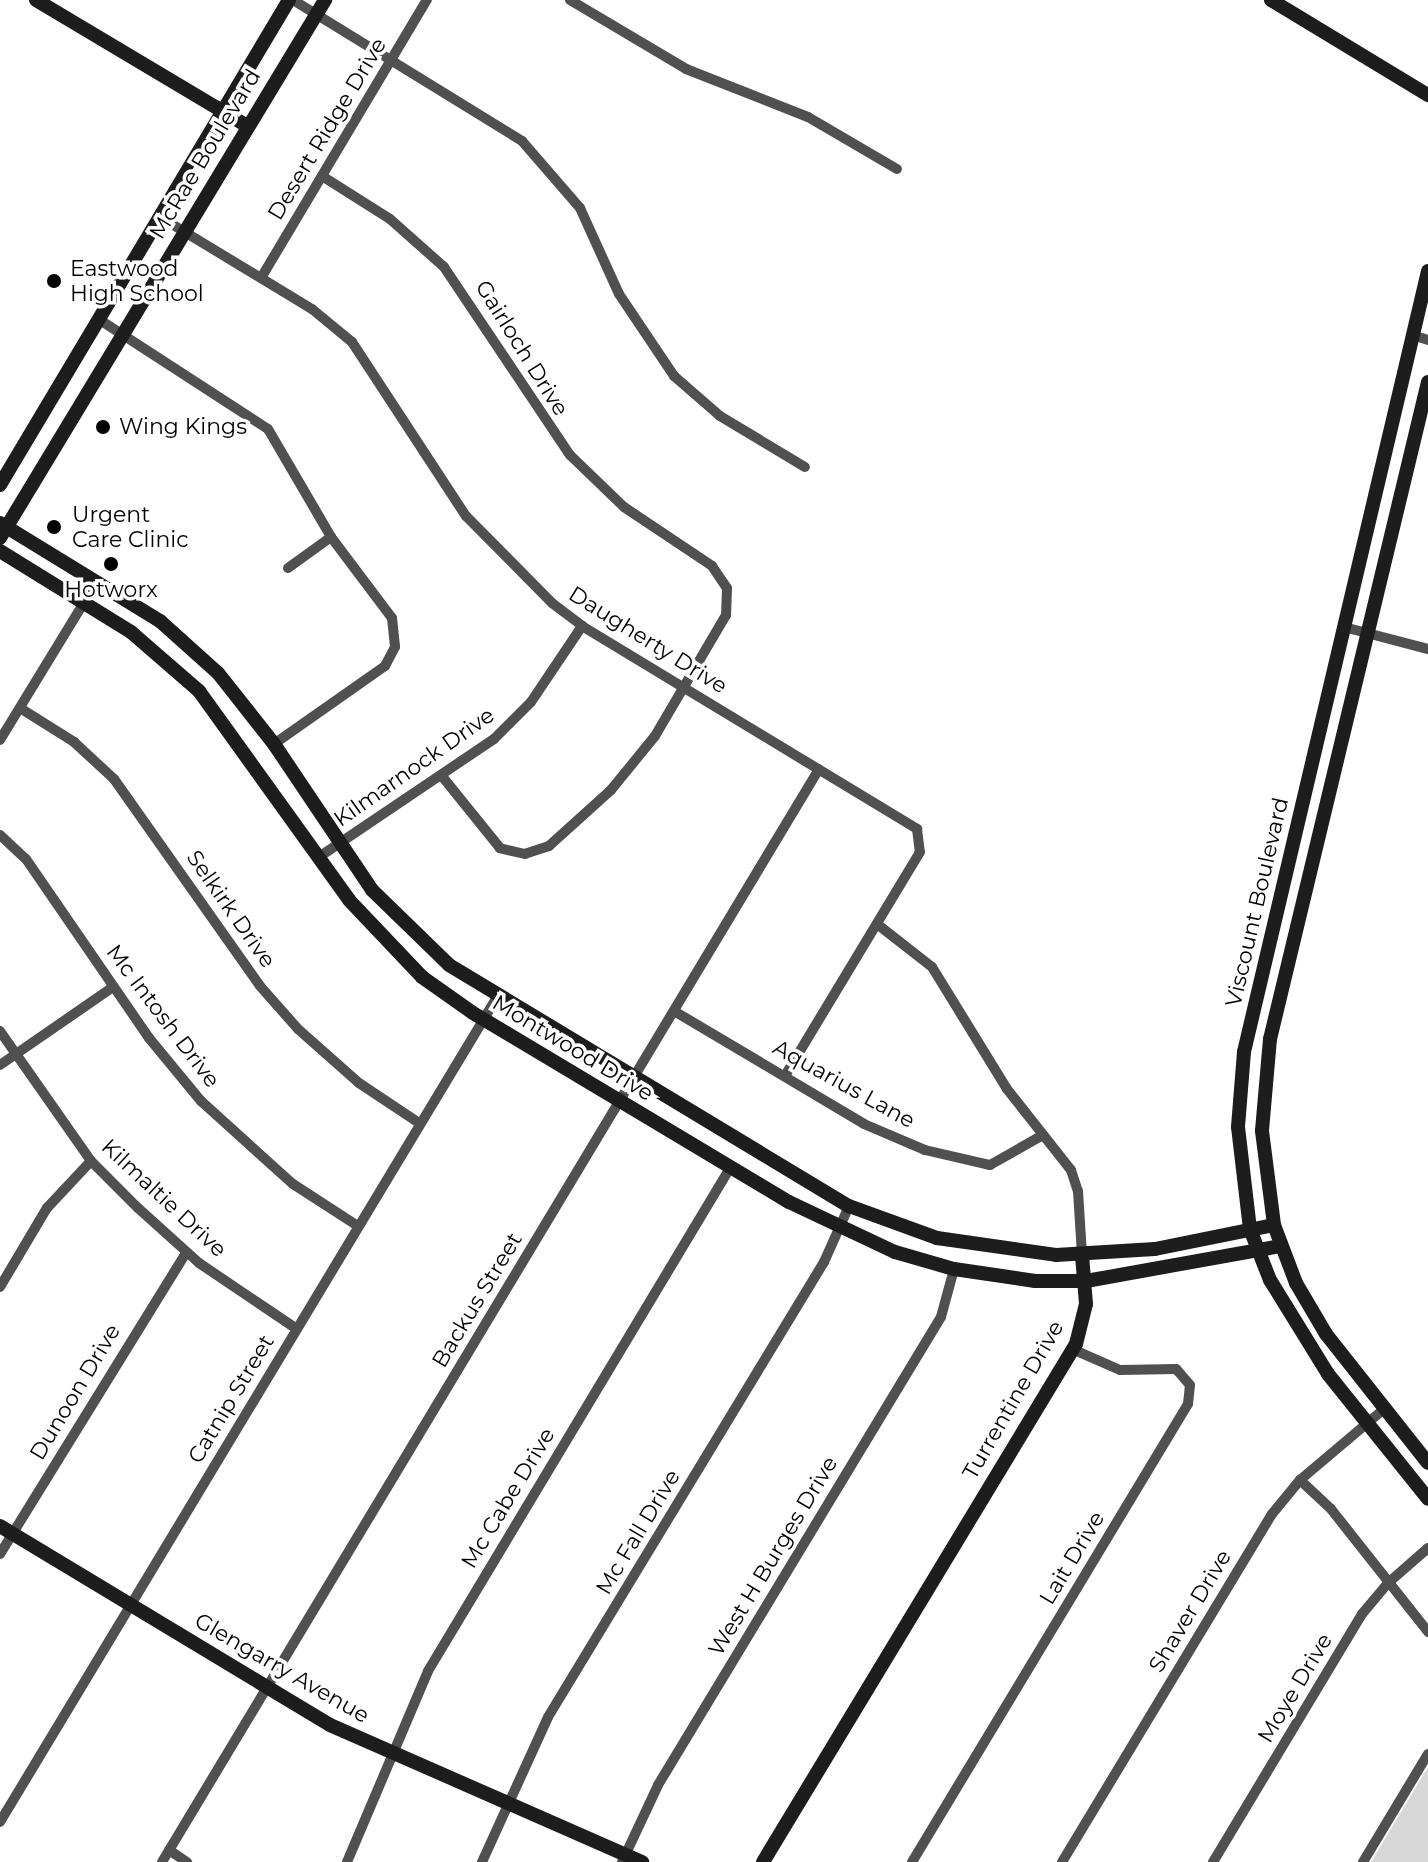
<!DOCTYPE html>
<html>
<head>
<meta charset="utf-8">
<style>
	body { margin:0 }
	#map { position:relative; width:1428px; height:1862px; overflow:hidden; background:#fff; font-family:Montserrat,sans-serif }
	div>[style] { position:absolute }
	.green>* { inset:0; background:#d7d7d7 }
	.street>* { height:10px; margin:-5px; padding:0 5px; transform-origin:5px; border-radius:5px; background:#505050 }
	.secondary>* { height:14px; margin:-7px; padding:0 7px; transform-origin:7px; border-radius:7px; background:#1d1d1d }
	.dots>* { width:22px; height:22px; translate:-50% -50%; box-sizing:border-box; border:4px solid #fff; border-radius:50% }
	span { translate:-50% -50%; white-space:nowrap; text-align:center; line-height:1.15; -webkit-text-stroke:7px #fff; paint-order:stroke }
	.street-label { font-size:22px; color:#000 }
	.poi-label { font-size:22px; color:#000 }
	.left { translate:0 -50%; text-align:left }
</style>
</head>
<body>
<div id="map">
	<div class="green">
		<i style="clip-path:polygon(1428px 1767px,1428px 1862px,1371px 1862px)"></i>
	</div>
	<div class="street">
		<i style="left:293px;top:0;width:269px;rotate:31.6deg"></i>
		<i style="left:522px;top:141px;width:89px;rotate:49.1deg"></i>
		<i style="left:580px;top:208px;width:94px;rotate:65.6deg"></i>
		<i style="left:619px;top:294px;width:99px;rotate:56.1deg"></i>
		<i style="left:674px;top:376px;width:61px;rotate:41deg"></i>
		<i style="left:720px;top:416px;width:99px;rotate:31deg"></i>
		<i style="left:570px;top:0;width:135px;rotate:30.7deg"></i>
		<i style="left:686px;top:69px;width:131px;rotate:21.5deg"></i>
		<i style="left:808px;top:117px;width:103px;rotate:30.3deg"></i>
		<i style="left:322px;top:176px;width:80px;rotate:32.3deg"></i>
		<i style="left:390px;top:219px;width:72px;rotate:41.6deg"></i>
		<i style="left:444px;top:267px;width:226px;rotate:56.2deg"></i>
		<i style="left:570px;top:455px;width:75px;rotate:43.9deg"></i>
		<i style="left:624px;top:507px;width:106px;rotate:33.8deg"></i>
		<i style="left:712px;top:566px;width:27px;rotate:56deg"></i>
		<i style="left:727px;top:588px;width:27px;rotate:92deg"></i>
		<i style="left:726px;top:615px;width:140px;rotate:120.4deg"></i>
		<i style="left:655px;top:736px;width:70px;rotate:129.2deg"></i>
		<i style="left:611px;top:790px;width:84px;rotate:137.9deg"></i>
		<i style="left:549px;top:846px;width:25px;rotate:162deg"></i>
		<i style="left:525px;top:854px;width:26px;rotate:-167deg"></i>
		<i style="left:500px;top:848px;width:94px;rotate:-128.9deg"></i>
		<i style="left:160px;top:217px;width:178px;rotate:31.2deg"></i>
		<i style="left:312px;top:309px;width:52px;rotate:39.5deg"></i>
		<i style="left:352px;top:342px;width:208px;rotate:56.8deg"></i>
		<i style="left:466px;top:516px;width:122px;rotate:45.3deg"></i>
		<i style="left:552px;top:603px;width:38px;rotate:37deg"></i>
		<i style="left:582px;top:626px;width:392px;rotate:31.2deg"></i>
		<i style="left:917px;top:829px;width:23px;rotate:83deg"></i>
		<i style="left:920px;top:852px;width:262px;rotate:121.1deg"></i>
		<i style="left:261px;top:278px;width:324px;rotate:-59.2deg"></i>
		<i style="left:100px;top:320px;width:200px;rotate:33deg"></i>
		<i style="left:268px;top:429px;width:125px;rotate:59.7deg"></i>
		<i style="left:331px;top:537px;width:101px;rotate:53deg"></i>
		<i style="left:392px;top:618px;width:29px;rotate:84deg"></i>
		<i style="left:395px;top:647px;width:21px;rotate:118deg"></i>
		<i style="left:385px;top:666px;width:136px;rotate:144.9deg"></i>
		<i style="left:1412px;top:335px;width:17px;rotate:17deg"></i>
		<i style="left:288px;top:568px;width:53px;rotate:-35.8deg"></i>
		<i style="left:1344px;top:627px;width:87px;rotate:14.7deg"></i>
		<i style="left:20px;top:708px;width:64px;rotate:32.2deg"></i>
		<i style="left:74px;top:742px;width:54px;rotate:42.8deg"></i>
		<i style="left:114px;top:779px;width:253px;rotate:54.8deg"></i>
		<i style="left:260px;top:986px;width:57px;rotate:48.5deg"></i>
		<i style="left:298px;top:1029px;width:81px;rotate:41.5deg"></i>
		<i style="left:359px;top:1083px;width:72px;rotate:33.7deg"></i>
		<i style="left:0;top:740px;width:186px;rotate:-58.6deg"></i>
		<i style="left:0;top:835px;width:35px;rotate:43deg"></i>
		<i style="left:26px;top:859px;width:217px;rotate:55.5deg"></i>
		<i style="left:149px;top:1038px;width:82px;rotate:50.5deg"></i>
		<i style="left:201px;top:1101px;width:124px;rotate:42.1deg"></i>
		<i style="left:293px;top:1184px;width:77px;rotate:32.9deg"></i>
		<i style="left:319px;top:857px;width:211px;rotate:-34deg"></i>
		<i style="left:494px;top:739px;width:52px;rotate:-45deg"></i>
		<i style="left:531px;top:702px;width:92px;rotate:-56.1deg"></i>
		<i style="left:877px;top:924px;width:70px;rotate:38deg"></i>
		<i style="left:932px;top:967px;width:143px;rotate:58.4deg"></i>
		<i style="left:1007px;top:1089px;width:103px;rotate:51.7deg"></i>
		<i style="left:1071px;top:1170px;width:22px;rotate:72deg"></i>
		<i style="left:1078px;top:1191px;width:64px;rotate:86.4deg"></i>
		<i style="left:674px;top:1011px;width:221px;rotate:30.7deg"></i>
		<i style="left:864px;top:1124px;width:66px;rotate:23.1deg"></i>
		<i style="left:925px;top:1150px;width:67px;rotate:13deg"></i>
		<i style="left:990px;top:1165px;width:61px;rotate:-29.5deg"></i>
		<i style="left:0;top:1031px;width:159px;rotate:55deg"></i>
		<i style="left:91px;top:1161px;width:66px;rotate:45deg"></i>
		<i style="left:138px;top:1208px;width:82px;rotate:42deg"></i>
		<i style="left:199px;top:1263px;width:118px;rotate:34deg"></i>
		<i style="left:0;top:1065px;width:137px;rotate:-34.6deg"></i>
		<i style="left:0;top:1287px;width:92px;rotate:-59.3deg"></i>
		<i style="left:47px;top:1208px;width:64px;rotate:-46.9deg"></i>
		<i style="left:1300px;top:1480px;width:42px;rotate:43.1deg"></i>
		<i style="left:1331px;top:1509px;width:157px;rotate:51.7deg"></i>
		<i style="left:0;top:1554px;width:354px;rotate:-58.3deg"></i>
		<i style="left:0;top:1822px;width:963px;rotate:-58.93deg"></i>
		<i style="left:169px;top:1850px;width:22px;rotate:34deg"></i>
		<i style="left:162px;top:1862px;width:1275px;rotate:-58.99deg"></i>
		<i style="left:347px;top:1862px;width:207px;rotate:-67deg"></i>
		<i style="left:428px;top:1671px;width:587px;rotate:-59.02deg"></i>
		<i style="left:482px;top:1862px;width:159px;rotate:-65.5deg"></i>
		<i style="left:548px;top:1717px;width:532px;rotate:-58.76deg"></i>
		<i style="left:824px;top:1262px;width:61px;rotate:-65.9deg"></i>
		<i style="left:622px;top:1862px;width:85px;rotate:-64.9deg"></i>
		<i style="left:658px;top:1785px;width:547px;rotate:-58.84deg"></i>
		<i style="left:941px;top:1317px;width:50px;rotate:-74.8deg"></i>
		<i style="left:912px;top:1862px;width:535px;rotate:-58.93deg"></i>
		<i style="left:1188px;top:1404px;width:19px;rotate:-84deg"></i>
		<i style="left:1190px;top:1385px;width:21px;rotate:-131deg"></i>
		<i style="left:1176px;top:1369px;width:56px;rotate:179deg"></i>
		<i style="left:1120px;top:1370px;width:52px;rotate:-156.4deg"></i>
		<i style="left:1062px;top:1862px;width:406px;rotate:-58.9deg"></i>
		<i style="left:1272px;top:1514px;width:44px;rotate:-50.5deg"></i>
		<i style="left:1300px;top:1480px;width:110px;rotate:-40.2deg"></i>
		<i style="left:1213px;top:1862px;width:289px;rotate:-59deg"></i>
		<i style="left:1362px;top:1614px;width:40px;rotate:-50deg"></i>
		<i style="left:1388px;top:1583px;width:53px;rotate:-41.2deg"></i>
		<i style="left:1363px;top:1862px;width:126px;rotate:-59deg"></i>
	</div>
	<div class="secondary">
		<i style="left:36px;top:0;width:246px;rotate:30.8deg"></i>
		<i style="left:1271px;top:0;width:184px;rotate:31.2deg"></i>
		<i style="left:1428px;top:271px;width:802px;rotate:103.26deg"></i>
		<i style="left:1244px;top:1052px;width:75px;rotate:94.6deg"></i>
		<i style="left:1238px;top:1127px;width:103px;rotate:83.3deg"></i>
		<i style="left:1250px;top:1229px;width:55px;rotate:68.6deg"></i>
		<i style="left:1270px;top:1280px;width:110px;rotate:58.3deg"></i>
		<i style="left:1328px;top:1374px;width:160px;rotate:51.3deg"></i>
		<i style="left:1428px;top:382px;width:676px;rotate:103.52deg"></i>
		<i style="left:1270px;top:1039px;width:92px;rotate:95deg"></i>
		<i style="left:1262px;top:1131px;width:95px;rotate:82.7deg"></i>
		<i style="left:1274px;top:1225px;width:62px;rotate:69.2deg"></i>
		<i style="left:1296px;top:1283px;width:59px;rotate:59.5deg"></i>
		<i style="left:1326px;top:1334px;width:164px;rotate:51.7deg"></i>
		<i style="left:0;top:485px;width:565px;rotate:-59.21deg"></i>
		<i style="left:0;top:523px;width:188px;rotate:31.5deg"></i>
		<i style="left:160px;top:621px;width:78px;rotate:41.9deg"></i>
		<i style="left:218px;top:673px;width:90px;rotate:51.7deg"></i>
		<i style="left:274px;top:744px;width:176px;rotate:56.1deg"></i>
		<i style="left:372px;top:890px;width:107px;rotate:44.2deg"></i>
		<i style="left:449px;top:965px;width:467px;rotate:31.1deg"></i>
		<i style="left:849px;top:1206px;width:94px;rotate:20deg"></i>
		<i style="left:937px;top:1238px;width:120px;rotate:8.1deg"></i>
		<i style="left:1056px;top:1255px;width:99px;rotate:-3.5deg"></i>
		<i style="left:1155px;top:1249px;width:121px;rotate:-11.4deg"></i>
		<i style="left:0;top:538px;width:629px;rotate:-58.86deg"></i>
		<i style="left:0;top:551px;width:154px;rotate:31.7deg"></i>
		<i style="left:131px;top:632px;width:90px;rotate:40.9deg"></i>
		<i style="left:199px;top:691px;width:257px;rotate:54.3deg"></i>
		<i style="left:349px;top:900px;width:106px;rotate:46.5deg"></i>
		<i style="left:422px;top:977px;width:62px;rotate:35.2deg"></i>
		<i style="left:473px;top:1013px;width:368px;rotate:30.9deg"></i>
		<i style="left:789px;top:1202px;width:117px;rotate:25.3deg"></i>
		<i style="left:895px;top:1252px;width:61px;rotate:16.1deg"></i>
		<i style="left:954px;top:1269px;width:82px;rotate:8.4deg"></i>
		<i style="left:1035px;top:1281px;width:51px"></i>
		<i style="left:1086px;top:1281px;width:198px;rotate:-10.2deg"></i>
		<i style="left:0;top:1526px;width:385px;rotate:31.1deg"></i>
		<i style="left:330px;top:1725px;width:341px;rotate:23.7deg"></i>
		<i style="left:763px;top:1862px;width:605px;rotate:-58.86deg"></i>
		<i style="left:1076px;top:1344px;width:41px;rotate:-76deg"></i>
		<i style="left:1086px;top:1304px;width:49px;rotate:-94.7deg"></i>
	</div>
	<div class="dots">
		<i style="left:54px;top:281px;background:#000"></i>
		<i style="left:103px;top:427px;background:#000"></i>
		<i style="left:54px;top:527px;background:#000"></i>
		<i style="left:111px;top:564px;background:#000"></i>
	</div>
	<div class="street-label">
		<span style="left:327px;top:129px;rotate:-59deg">Desert Ridge Drive</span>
		<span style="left:205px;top:154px;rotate:-59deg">McRae Boulevard</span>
		<span style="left:522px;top:348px;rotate:58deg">Gairloch Drive</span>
		<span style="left:648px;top:640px;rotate:32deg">Daugherty Drive</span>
		<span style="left:414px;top:767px;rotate:-35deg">Kilmarnock Drive</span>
		<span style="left:1257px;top:902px;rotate:-77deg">Viscount Boulevard</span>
		<span style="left:231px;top:909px;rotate:55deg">Selkirk Drive</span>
		<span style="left:163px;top:1016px;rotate:53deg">Mc Intosh Drive</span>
		<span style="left:573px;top:1048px;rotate:31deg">Montwood Drive</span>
		<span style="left:844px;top:1084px;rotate:29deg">Aquarius Lane</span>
		<span style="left:164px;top:1198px;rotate:43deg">Kilmaltie Drive</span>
		<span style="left:477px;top:1300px;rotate:-59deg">Backus Street</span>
		<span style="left:75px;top:1392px;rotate:-59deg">Dunoon Drive</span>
		<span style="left:231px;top:1399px;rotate:-59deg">Catnip Street</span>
		<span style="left:1013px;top:1400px;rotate:-60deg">Turrentine Drive</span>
		<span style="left:508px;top:1498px;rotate:-59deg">Mc Cabe Drive</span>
		<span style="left:638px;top:1532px;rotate:-59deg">Mc Fall Drive</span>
		<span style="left:773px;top:1556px;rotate:-59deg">West H Burges Drive</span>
		<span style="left:1072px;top:1558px;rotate:-59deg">Lait Drive</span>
		<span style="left:1190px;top:1611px;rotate:-59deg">Shaver Drive</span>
		<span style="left:282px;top:1668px;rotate:30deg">Glengarry Avenue</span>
		<span style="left:1295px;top:1688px;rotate:-59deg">Moye Drive</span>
	</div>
	<div class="poi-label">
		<span class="left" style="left:70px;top:281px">Eastwood<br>High School</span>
		<span class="left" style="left:119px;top:427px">Wing Kings</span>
		<span class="left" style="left:72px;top:527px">Urgent<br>Care Clinic</span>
		<span style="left:111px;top:590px">Hotworx</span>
	</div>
</div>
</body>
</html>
